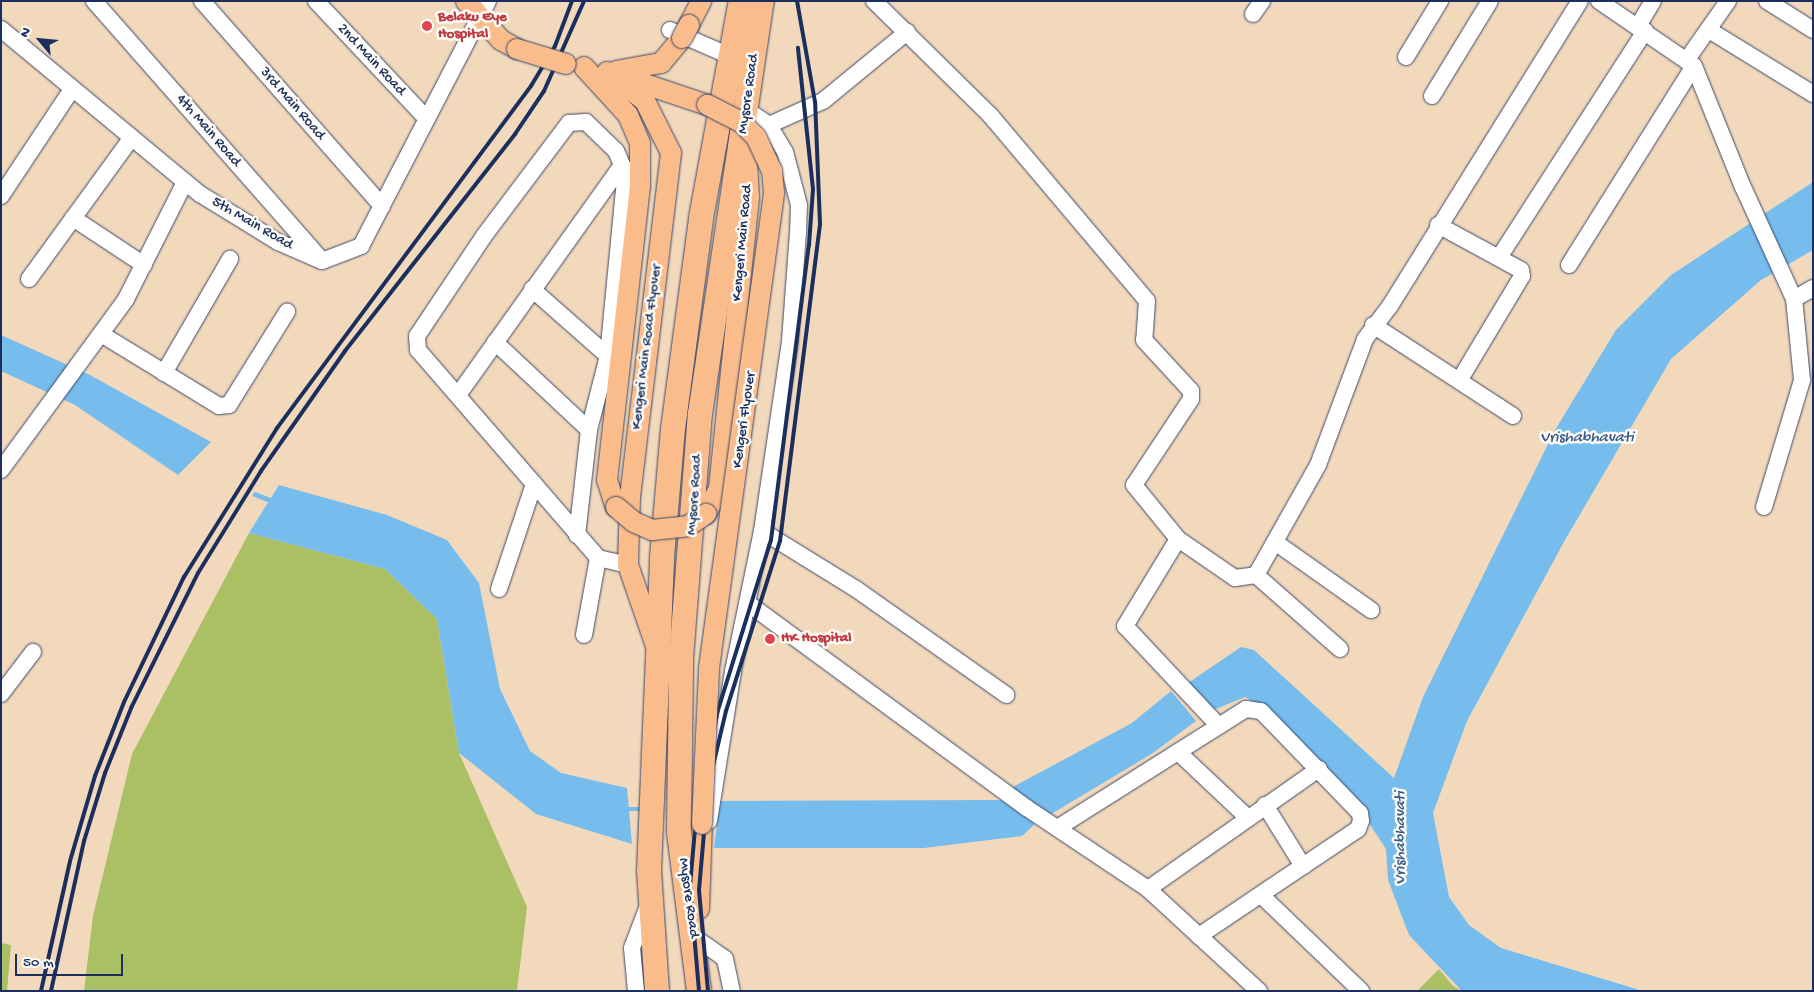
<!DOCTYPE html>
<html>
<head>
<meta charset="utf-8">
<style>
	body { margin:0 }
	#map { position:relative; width:1814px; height:992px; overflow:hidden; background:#f3d9bb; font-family:"Gochi Hand",sans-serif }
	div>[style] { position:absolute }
	.green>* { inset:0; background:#abc065 }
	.water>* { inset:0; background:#76bdee }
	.stream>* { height:4.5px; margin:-2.25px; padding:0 2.25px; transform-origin:2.25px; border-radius:2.25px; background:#76bdee }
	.roads { filter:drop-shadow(0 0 1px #3b486c) drop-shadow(0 0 1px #3b486c) }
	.minor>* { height:16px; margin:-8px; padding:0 8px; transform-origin:8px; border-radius:8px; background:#fff }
	.major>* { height:20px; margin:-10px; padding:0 10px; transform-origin:10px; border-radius:10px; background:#fabc8b }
	.highway>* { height:24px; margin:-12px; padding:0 12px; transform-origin:12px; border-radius:12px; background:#fabc8b }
	.rail>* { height:4px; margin:-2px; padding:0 2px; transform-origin:2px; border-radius:2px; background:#1b2f5e }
	.bridges { filter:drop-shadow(0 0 1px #3b486c) drop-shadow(0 0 1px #3b486c) }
	.major-bridge>* { height:20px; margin:-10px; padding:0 10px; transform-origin:10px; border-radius:10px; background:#fabc8b }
	.dots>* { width:14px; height:14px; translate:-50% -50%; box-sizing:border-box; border:2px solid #fdfcf7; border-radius:50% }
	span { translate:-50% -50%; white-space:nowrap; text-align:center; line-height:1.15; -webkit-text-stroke:5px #fdfcf7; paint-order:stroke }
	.health-label { font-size:15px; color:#be3a42; font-weight:700 }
	.left { translate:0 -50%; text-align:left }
	.street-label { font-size:15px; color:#1b2f5e }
	.water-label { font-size:16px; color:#365a89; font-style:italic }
	.frame { position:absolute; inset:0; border:2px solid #1b2f5e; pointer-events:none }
	.north { position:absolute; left:15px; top:15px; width:50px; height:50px; -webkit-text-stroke:4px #fdfcf7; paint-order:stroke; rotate:298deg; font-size:14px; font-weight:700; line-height:20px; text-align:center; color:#1b2f5e }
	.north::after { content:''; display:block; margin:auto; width:18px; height:22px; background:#1b2f5e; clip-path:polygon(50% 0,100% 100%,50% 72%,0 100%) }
	.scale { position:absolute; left:15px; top:954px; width:108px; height:22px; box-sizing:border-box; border:2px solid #1b2f5e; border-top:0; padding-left:6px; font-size:15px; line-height:18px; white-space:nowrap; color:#1b2f5e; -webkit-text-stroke:4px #fdfcf7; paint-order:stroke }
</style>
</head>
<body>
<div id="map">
	<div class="green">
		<i style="clip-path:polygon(249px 533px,385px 569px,437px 619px,459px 753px,527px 907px,517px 991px,84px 991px,93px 916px,132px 754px)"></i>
		<i style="clip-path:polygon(1px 943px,11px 945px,7px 991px,1px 991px)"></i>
		<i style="clip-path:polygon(1439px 969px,1453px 986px,1462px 991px,1417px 991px)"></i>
	</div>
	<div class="water">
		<i style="clip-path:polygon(1813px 182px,1813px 250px,1761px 280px,1671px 359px,1565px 540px,1467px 721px,1433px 813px,1449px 897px,1469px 925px,1501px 948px,1643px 991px,1462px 991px,1409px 935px,1388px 880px,1386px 849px,1349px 793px,1270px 712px,1245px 697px,1211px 711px,1188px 683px,1241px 647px,1254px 650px,1394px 778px,1423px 697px,1555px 430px,1616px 330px,1671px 275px)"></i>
		<i style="clip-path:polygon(1px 335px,90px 375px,211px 442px,178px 475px,75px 405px,1px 371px)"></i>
		<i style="clip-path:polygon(279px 485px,387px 515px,447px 540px,479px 583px,500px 689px,530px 751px,561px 773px,627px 788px,632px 844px,536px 814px,459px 753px,437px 619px,385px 569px,249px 533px)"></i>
		<i style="clip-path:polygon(1171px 691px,1196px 721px,1153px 753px,1048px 816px,1009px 789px,1132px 723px)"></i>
		<i style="clip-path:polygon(1001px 800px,1035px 824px,1022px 836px,924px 848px,714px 848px,720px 801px)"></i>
	</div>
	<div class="stream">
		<i style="left:255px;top:494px;width:22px;rotate:22deg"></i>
		<i style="left:624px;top:809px;width:20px"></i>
	</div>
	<div class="roads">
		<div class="minor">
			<i style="left:94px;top:1px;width:341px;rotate:48.7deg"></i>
			<i style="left:202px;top:1px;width:273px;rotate:48.7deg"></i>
			<i style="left:316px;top:1px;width:162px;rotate:46.8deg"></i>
			<i style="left:874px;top:1px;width:163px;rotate:44.5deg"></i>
			<i style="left:990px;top:115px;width:243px;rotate:49.8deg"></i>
			<i style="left:1147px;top:301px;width:39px;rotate:94deg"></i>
			<i style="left:1144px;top:340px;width:69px;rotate:47.3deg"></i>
			<i style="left:1191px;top:391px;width:8px;rotate:90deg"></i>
			<i style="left:1191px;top:399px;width:103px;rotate:123.5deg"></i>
			<i style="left:1134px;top:485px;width:70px;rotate:50.8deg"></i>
			<i style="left:1178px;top:539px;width:102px;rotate:121.3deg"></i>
			<i style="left:1125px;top:626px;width:137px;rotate:46.8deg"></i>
			<i style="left:1599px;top:1px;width:115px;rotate:34.4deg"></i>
			<i style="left:1694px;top:66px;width:131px;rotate:68deg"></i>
			<i style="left:1743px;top:187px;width:123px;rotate:65.5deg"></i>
			<i style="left:1794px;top:299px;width:22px;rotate:-30deg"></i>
			<i style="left:1767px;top:1px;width:54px;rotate:32.2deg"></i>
			<i style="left:1253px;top:14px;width:16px;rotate:-55deg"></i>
			<i style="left:1638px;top:26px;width:29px;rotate:-59deg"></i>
			<i style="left:1px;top:29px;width:259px;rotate:39.7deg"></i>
			<i style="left:200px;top:194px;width:92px;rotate:31.6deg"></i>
			<i style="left:278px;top:242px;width:48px;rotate:23.4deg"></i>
			<i style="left:322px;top:261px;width:42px;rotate:-21deg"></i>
			<i style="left:361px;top:246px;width:276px;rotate:-62.6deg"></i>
			<i style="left:670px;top:30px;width:65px;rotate:23.4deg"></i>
			<i style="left:1709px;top:30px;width:122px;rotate:31.6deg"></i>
			<i style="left:1406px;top:57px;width:66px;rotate:-58.7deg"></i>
			<i style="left:1688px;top:58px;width:70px;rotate:-54.9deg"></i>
			<i style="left:1432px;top:96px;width:111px;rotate:-58.6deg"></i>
			<i style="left:769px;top:125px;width:59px;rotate:-24deg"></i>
			<i style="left:823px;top:101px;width:109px;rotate:-39.4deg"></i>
			<i style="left:1px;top:196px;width:128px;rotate:-56.4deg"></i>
			<i style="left:73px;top:218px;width:85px;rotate:33.5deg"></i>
			<i style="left:1438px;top:225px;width:94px;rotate:28.5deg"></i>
			<i style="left:1521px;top:270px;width:6px;rotate:81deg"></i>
			<i style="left:1522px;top:276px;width:122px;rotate:121deg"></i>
			<i style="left:1500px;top:256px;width:268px;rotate:-57.2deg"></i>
			<i style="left:1569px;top:265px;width:235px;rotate:-57.9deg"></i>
			<i style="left:29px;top:279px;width:175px;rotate:-54deg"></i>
			<i style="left:532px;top:289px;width:101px;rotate:41.4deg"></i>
			<i style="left:608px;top:356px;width:76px;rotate:104.4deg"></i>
			<i style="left:589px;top:430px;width:106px;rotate:96.5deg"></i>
			<i style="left:1373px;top:325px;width:167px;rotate:33deg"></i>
			<i style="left:101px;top:334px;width:138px;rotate:31.4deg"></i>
			<i style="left:219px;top:406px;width:10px;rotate:-6deg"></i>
			<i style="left:229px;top:405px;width:110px;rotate:-58.1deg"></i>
			<i style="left:495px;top:342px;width:129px;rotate:43.1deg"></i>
			<i style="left:608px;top:356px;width:178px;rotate:-84.5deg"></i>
			<i style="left:625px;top:179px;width:14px;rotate:-102deg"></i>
			<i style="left:164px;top:373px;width:132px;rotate:-59.9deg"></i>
			<i style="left:458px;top:395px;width:282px;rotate:-54.5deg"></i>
			<i style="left:622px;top:165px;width:15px;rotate:-113deg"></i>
			<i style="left:616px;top:151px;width:42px;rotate:-136deg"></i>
			<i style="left:586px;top:122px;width:17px;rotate:177deg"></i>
			<i style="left:569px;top:123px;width:141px;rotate:127deg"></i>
			<i style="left:484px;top:236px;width:120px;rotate:123.8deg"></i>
			<i style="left:417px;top:336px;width:14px;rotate:86deg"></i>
			<i style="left:418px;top:350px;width:275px;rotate:49.1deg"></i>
			<i style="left:598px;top:558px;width:31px;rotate:13deg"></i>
			<i style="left:1px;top:470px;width:212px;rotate:-53.8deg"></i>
			<i style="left:126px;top:299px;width:131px;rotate:-63.2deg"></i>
			<i style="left:1764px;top:507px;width:133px;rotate:-73.3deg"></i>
			<i style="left:1802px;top:380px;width:81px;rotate:-95.6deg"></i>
			<i style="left:762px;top:531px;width:110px;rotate:31.7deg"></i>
			<i style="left:856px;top:589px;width:184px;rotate:35.2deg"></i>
			<i style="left:1178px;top:539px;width:69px;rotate:34.4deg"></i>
			<i style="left:1235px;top:578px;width:21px;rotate:-8deg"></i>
			<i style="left:1256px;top:575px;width:126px;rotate:-60.6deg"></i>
			<i style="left:1318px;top:465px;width:134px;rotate:-69.5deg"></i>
			<i style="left:1365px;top:339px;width:41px;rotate:-52.9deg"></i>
			<i style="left:1390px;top:306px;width:359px;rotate:-58.1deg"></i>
			<i style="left:1275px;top:542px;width:118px;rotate:35.3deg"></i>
			<i style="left:1256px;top:575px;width:112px;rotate:41.4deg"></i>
			<i style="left:499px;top:589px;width:111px;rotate:-71.6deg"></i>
			<i style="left:749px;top:604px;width:345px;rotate:36.3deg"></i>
			<i style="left:1027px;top:808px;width:146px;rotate:33.8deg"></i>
			<i style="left:1148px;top:889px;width:151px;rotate:42.6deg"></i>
			<i style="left:584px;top:635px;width:78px;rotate:-79.7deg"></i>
			<i style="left:1px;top:694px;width:53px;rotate:-52.7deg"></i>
			<i style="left:1178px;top:752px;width:95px;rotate:43.3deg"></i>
			<i style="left:1265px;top:805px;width:72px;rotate:58.1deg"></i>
			<i style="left:709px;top:821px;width:152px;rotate:-80.9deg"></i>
			<i style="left:733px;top:671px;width:143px;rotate:-78.3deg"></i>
			<i style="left:762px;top:531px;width:192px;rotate:-81.6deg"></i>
			<i style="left:790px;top:341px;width:108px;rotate:-85.8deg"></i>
			<i style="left:798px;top:233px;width:28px;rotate:-88deg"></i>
			<i style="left:799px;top:205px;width:55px;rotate:-104.8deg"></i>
			<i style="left:785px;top:152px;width:31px;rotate:-121deg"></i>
			<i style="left:769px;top:125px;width:27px;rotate:-146deg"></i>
			<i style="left:1059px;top:827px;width:221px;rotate:-32.3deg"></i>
			<i style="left:1246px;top:709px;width:15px;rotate:8deg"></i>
			<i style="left:1261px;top:711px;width:142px;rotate:45.9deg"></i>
			<i style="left:1360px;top:813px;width:8px;rotate:83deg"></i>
			<i style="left:1361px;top:821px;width:9px;rotate:111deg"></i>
			<i style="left:1358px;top:829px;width:192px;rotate:146.1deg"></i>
			<i style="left:1148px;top:889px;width:209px;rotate:-35.1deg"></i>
			<i style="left:1261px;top:895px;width:139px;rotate:43.8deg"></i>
			<i style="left:694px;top:937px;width:38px;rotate:35deg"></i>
			<i style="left:725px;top:959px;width:33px;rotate:78deg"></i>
			<i style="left:636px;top:991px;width:43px;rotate:-95.3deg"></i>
			<i style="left:632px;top:948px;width:45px;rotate:-69.1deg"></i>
		</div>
		<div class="major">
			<i style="left:466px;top:1px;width:52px;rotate:48.1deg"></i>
			<i style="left:501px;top:40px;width:18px;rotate:29deg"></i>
			<i style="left:689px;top:25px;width:27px;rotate:-63deg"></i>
			<i style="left:584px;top:67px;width:65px;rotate:47.5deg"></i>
			<i style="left:628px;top:115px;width:30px;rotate:67deg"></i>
			<i style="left:640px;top:143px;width:43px;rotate:90deg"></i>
			<i style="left:640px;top:186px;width:296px;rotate:96.4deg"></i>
			<i style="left:607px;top:480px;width:28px;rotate:72deg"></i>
			<i style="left:616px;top:71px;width:46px;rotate:-10.1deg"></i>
			<i style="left:661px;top:63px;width:33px;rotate:-50deg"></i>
			<i style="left:607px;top:72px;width:48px;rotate:37.3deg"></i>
			<i style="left:645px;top:101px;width:58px;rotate:63.4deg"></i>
			<i style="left:671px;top:153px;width:346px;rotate:96.8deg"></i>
			<i style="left:630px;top:497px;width:68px;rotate:91.7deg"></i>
			<i style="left:628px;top:565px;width:83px;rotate:70.9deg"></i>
			<i style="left:621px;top:76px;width:91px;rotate:18.6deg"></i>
			<i style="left:706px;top:514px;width:29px;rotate:-63deg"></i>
			<i style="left:719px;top:488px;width:293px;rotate:-84.1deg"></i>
			<i style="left:749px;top:197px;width:54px;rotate:-93.2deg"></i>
			<i style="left:699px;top:909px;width:85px;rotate:-88deg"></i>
		</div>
		<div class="highway">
			<i style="left:657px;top:991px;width:120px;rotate:-93.8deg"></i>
			<i style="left:649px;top:871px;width:314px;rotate:-87.6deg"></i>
			<i style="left:662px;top:557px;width:128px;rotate:-85.1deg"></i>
			<i style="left:673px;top:429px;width:213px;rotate:-82.4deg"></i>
			<i style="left:701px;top:218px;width:221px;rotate:-79.6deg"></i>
			<i style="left:699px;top:991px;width:160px;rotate:-97.2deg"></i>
			<i style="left:679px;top:832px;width:173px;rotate:-89.3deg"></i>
			<i style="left:681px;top:659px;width:246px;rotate:-85.6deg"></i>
			<i style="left:700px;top:414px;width:418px;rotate:-81.5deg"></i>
		</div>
	</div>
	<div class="rail">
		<i style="left:41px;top:991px;width:133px;rotate:-77.4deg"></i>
		<i style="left:70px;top:861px;width:89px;rotate:-73.6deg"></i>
		<i style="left:95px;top:776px;width:79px;rotate:-68.6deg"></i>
		<i style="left:124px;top:702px;width:139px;rotate:-64.4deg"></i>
		<i style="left:184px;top:577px;width:176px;rotate:-58deg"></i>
		<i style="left:277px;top:428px;width:426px;rotate:-53.4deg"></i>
		<i style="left:531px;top:86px;width:47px;rotate:-59deg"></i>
		<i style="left:555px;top:46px;width:48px;rotate:-69.3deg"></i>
		<i style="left:51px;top:991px;width:154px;rotate:-77.6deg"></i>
		<i style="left:84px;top:841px;width:71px;rotate:-72.8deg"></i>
		<i style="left:105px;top:773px;width:72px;rotate:-68.1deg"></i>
		<i style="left:132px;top:706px;width:148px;rotate:-63.6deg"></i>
		<i style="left:198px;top:573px;width:120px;rotate:-58.3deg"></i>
		<i style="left:261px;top:471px;width:146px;rotate:-55deg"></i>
		<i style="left:345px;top:351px;width:276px;rotate:-51.9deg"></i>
		<i style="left:515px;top:134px;width:52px;rotate:-56deg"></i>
		<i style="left:544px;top:91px;width:98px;rotate:-66deg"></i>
		<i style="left:699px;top:991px;width:105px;rotate:-94.9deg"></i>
		<i style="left:690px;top:886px;width:68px;rotate:-85deg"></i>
		<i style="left:696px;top:818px;width:110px;rotate:-78.5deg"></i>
		<i style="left:718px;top:710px;width:178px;rotate:-72.7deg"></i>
		<i style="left:771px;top:540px;width:297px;rotate:-82.7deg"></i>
		<i style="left:809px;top:245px;width:56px;rotate:-85.9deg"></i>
		<i style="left:813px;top:189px;width:142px;rotate:-96.1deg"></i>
		<i style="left:708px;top:991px;width:101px;rotate:-95.1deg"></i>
		<i style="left:699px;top:890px;width:103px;rotate:-85deg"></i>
		<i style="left:708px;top:787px;width:78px;rotate:-76.7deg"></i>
		<i style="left:726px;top:711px;width:178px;rotate:-72.4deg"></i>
		<i style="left:780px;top:541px;width:320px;rotate:-82.8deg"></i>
		<i style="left:820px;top:224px;width:122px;rotate:-92.3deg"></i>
		<i style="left:815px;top:102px;width:103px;rotate:-100.1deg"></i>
	</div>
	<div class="bridges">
		<div class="major-bridge">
			<i style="left:682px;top:38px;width:15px;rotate:-62deg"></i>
			<i style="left:517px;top:49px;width:51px;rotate:17deg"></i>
			<i style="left:616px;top:507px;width:23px;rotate:40deg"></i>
			<i style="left:634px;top:522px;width:20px;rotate:24deg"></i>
			<i style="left:652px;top:530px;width:36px;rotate:-6deg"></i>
			<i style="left:688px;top:526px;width:22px;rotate:-34deg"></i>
			<i style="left:702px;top:824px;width:156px;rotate:-87.4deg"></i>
			<i style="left:709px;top:668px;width:479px;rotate:-82.2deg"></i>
			<i style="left:774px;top:193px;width:22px;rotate:-95deg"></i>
			<i style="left:772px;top:171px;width:38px;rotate:-115deg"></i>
			<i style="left:756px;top:137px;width:21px;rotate:-135deg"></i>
			<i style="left:741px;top:122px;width:38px;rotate:-153deg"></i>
		</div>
	</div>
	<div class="dots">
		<i style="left:427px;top:26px;background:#e0444e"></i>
		<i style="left:770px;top:639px;background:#e0444e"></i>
	</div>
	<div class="health-label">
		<span class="left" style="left:438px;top:26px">Belaku Eye<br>Hospital</span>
		<span class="left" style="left:781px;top:639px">HK Hospital</span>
	</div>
	<div class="street-label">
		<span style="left:371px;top:60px;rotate:47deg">2nd Main Road</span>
		<span style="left:749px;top:94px;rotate:-82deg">Mysore Road</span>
		<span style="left:292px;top:104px;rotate:49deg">3rd Main Road</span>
		<span style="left:208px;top:131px;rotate:49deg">4th Main Road</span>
		<span style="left:252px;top:224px;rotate:30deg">5th Main Road</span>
		<span style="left:743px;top:243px;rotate:-85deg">Kengeri Main Road</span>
		<span style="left:647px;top:347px;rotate:-83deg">Kengeri Main Road Flyover</span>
		<span style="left:745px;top:420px;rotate:-82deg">Kengeri Flyover</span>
		<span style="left:695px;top:495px;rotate:-86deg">Mysore Road</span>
		<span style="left:688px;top:898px;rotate:82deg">Mysore Road</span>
	</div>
	<div class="water-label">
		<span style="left:1587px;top:439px">Vrishabhavati</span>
		<span style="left:1402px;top:838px;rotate:-90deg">Vrishabhavati</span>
	</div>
	<div class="frame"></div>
	<div class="north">N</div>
	<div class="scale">50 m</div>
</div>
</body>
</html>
